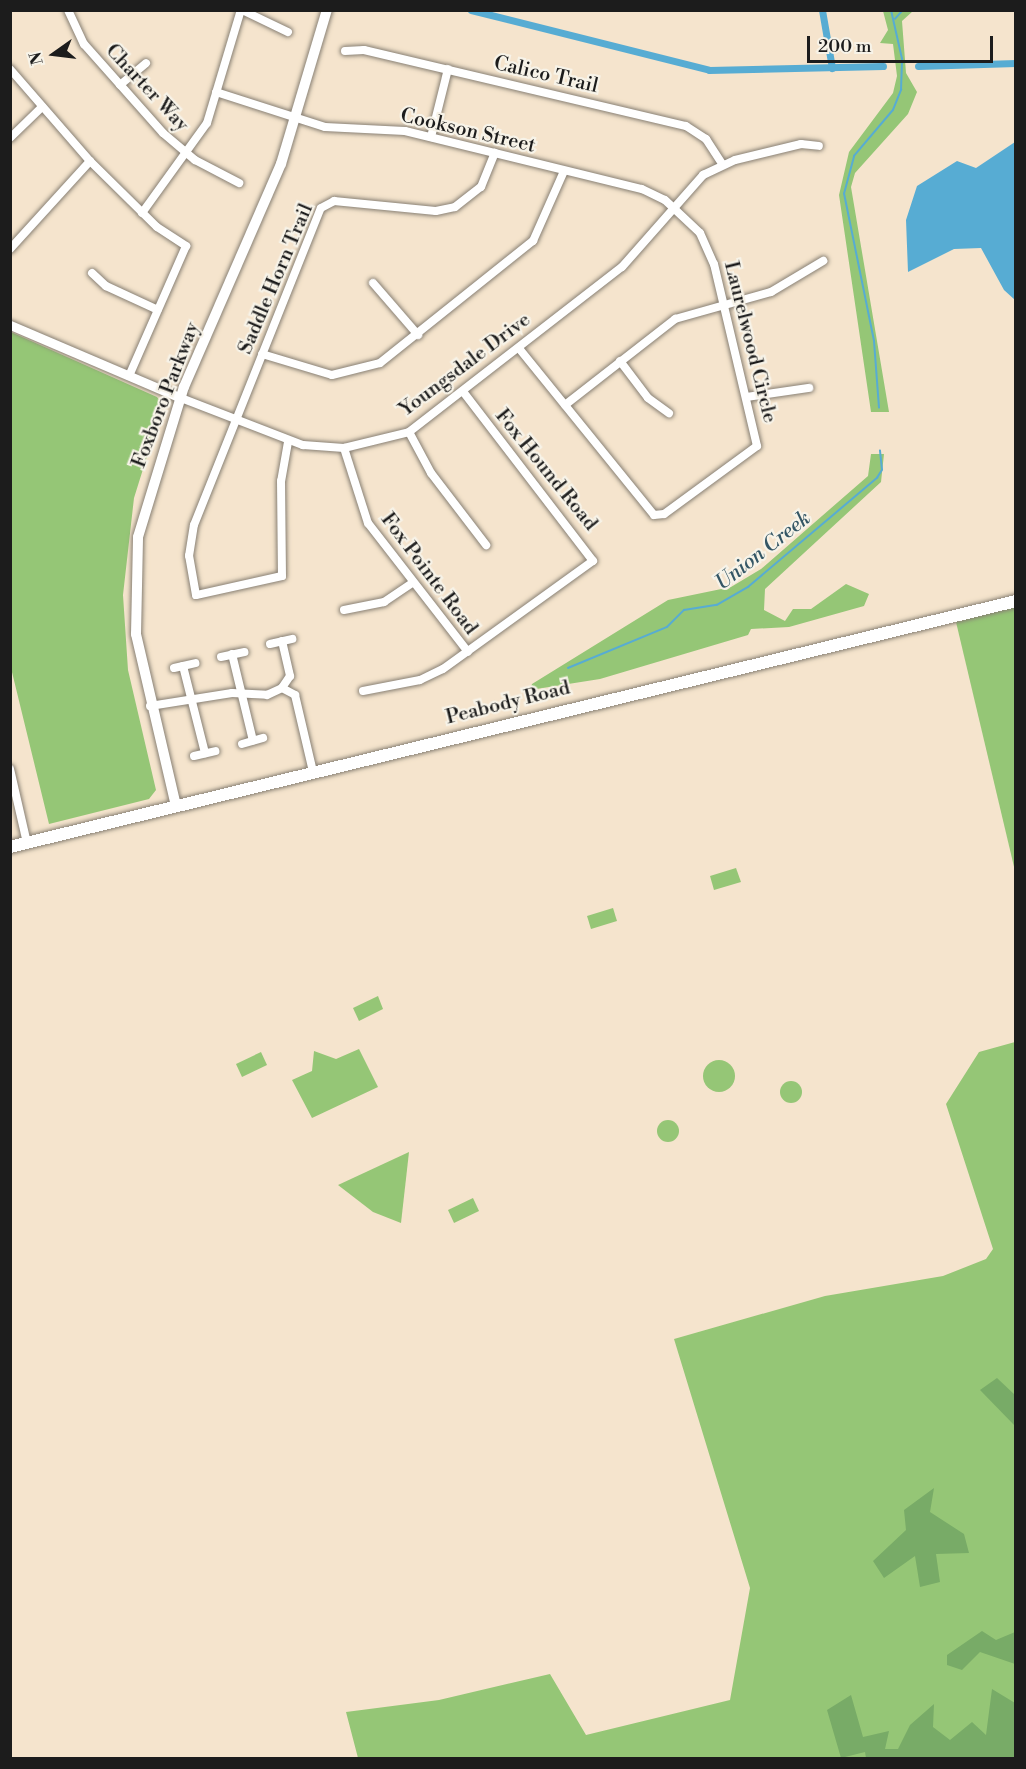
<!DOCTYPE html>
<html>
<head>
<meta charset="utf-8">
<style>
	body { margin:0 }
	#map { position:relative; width:1026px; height:1769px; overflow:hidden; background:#f5e4cd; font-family:"Libre Bodoni",serif }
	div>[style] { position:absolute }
	.green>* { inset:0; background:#95c676 }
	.round { border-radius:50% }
	.forest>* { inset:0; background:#78ab67 }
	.water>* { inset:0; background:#57acd3 }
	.stream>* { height:1.5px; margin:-0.75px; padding:0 0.75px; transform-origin:0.75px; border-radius:0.75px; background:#57acd3 }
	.canal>* { height:7px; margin:-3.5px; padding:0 3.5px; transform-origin:3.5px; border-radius:3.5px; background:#57acd3 }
	.roads { filter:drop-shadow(0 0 2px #888074) drop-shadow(0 0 2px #888074) }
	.minor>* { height:8px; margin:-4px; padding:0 4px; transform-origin:4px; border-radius:4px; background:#fff }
	.tertiary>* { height:9px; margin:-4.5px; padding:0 4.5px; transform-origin:4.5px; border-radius:4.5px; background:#fff }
	.secondary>* { height:10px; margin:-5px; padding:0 5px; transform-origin:5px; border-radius:5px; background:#fff }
	.primary>* { height:12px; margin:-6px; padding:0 6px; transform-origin:6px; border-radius:6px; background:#fff }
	span { translate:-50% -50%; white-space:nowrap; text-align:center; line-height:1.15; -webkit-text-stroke:4.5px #f7f3e8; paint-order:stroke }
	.street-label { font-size:20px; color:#1c1c1c }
	.water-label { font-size:21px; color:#345665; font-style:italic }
	.frame { position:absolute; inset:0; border:12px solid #1c1c1c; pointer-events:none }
	.north { position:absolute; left:24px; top:24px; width:60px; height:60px; -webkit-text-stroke:4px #f7f3e8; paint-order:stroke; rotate:256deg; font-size:16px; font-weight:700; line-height:24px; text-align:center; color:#1c1c1c }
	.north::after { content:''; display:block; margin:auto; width:21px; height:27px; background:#1c1c1c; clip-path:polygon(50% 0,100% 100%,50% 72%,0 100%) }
	.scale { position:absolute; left:807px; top:36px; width:186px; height:27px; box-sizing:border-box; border:3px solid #1c1c1c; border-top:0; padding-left:8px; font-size:18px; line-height:21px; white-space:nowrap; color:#1c1c1c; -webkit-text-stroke:4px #f7f3e8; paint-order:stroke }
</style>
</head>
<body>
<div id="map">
	<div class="green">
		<i style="clip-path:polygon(883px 11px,913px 11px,902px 21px,906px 73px,917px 92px,908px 114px,855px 173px,851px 187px,889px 412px,871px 412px,839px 195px,849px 152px,893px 93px,897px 76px,893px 44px,880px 43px,888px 30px)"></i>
		<i style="clip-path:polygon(11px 332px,157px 397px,163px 405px,134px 498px,123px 595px,128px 670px,156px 790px,149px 799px,49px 824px,11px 668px)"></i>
		<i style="clip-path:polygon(871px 454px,884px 454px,881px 482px,765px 589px,764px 610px,785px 621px,793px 609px,811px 609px,846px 584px,869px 594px,864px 606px,789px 627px,751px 629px,748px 635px,600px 679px,530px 690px,532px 684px,668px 600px,731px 587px,761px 569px,868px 476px)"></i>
		<i style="clip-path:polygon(1015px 607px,1015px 871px,956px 622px)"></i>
		<i style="clip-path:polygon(736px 868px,741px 882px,714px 890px,710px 876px)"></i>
		<i style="clip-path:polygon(613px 908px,617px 921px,591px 929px,587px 916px)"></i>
		<i style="clip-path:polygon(378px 996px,383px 1009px,359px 1021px,353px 1008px)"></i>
		<i style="clip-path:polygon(1015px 1042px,1015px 1758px,358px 1758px,346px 1712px,439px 1700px,550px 1674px,586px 1735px,730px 1700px,750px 1588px,674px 1339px,825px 1296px,943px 1276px,986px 1259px,993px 1249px,946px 1104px,979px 1052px)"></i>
		<i style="clip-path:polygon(359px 1049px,378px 1087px,312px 1118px,292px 1080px,312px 1071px,314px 1051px,336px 1059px)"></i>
		<i style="clip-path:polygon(261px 1052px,267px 1065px,242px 1077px,236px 1064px)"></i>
		<i class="round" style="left:703px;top:1060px;width:32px;height:32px"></i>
		<i class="round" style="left:780px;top:1081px;width:22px;height:22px"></i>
		<i class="round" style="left:657px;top:1120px;width:22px;height:22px"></i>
		<i style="clip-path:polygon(409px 1152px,401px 1223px,373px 1212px,338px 1185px)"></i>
		<i style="clip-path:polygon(473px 1198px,479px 1211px,454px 1223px,448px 1210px)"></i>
	</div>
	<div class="forest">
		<i style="clip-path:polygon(997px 1378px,1015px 1395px,1015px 1426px,980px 1390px)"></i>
		<i style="clip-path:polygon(934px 1488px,930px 1512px,964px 1534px,969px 1553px,936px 1554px,940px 1582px,920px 1587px,915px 1556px,884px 1578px,873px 1561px,906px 1530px,904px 1510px)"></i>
		<i style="clip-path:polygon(982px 1631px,996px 1640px,1015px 1632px,1015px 1664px,980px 1652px,962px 1670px,947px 1665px,947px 1655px)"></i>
		<i style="clip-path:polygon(992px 1689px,1015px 1703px,1015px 1758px,866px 1758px,865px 1752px,841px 1758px,827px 1710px,851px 1695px,863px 1737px,889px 1731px,885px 1749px,898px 1749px,910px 1725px,934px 1704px,933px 1727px,950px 1740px,972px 1722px,986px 1735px)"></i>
	</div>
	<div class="water">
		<i style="clip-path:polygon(1015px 142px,1015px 300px,1004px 290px,981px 248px,954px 249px,908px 272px,906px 220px,917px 186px,957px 161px,976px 168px)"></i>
	</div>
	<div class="stream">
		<i style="left:895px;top:19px;width:12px;rotate:-48deg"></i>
		<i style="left:879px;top:408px;width:67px;rotate:-94.3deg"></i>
		<i style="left:874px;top:341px;width:150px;rotate:-101.5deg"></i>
		<i style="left:844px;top:194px;width:39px;rotate:-75deg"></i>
		<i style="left:854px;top:156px;width:60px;rotate:-49.7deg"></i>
		<i style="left:893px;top:110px;width:22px;rotate:-68deg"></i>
		<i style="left:901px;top:90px;width:31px;rotate:-88deg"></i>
		<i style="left:902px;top:59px;width:50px;rotate:-102.7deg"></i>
		<i style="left:568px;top:668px;width:107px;rotate:-22.5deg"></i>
		<i style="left:667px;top:627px;width:24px;rotate:-45deg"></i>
		<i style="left:684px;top:610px;width:33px;rotate:-9deg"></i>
		<i style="left:717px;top:605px;width:36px;rotate:-30deg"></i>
		<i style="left:748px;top:587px;width:169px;rotate:-40.2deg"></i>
		<i style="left:877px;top:478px;width:9px;rotate:-58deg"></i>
		<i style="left:882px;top:470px;width:19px;rotate:-96deg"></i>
	</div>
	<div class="canal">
		<i style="left:471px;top:10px;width:245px;rotate:14.1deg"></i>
		<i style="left:709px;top:70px;width:174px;rotate:-1.3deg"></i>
		<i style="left:822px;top:10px;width:59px;rotate:80.2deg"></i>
		<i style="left:918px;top:66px;width:98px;rotate:-1.8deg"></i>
	</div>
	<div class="roads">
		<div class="minor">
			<i style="left:68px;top:10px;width:38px;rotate:65deg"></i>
			<i style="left:84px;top:44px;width:119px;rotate:48.4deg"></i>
			<i style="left:163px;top:133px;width:42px;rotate:40.2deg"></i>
			<i style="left:195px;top:160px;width:50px;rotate:27.6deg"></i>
			<i style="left:242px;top:10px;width:51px;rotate:25.6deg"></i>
			<i style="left:345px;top:51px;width:19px;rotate:-3deg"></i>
			<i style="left:364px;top:50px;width:331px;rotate:13.3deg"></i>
			<i style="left:686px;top:126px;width:24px;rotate:33deg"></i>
			<i style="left:706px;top:139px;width:30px;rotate:57deg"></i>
			<i style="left:10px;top:69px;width:122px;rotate:49deg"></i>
			<i style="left:90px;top:161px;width:94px;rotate:44.6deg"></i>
			<i style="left:157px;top:227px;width:35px;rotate:33deg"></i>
			<i style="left:186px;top:246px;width:142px;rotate:113.7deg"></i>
			<i style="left:120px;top:85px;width:34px;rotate:-40deg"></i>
			<i style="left:216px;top:92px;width:114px;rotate:17.8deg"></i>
			<i style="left:325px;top:127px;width:80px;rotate:2.9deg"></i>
			<i style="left:405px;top:131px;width:244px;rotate:13.8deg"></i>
			<i style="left:642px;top:189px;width:25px;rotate:26deg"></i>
			<i style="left:665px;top:200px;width:48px;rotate:43.3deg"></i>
			<i style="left:700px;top:233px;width:34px;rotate:66deg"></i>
			<i style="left:714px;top:264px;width:187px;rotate:76.7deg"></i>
			<i style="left:757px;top:446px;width:115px;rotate:143.8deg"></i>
			<i style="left:664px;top:514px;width:10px;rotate:174deg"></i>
			<i style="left:654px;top:515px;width:215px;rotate:-129deg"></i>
			<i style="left:431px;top:137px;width:70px;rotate:-76deg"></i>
			<i style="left:10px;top:138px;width:45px;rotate:-44.1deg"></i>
			<i style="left:142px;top:213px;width:111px;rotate:-54.2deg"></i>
			<i style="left:207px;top:123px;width:118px;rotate:-73.3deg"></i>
			<i style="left:10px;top:249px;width:119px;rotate:-47.7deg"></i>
			<i style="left:92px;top:273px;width:19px;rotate:43deg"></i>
			<i style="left:106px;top:286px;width:57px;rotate:24.8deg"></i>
			<i style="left:373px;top:283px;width:69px;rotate:49.1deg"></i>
			<i style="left:262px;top:354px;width:73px;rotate:16.7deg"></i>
			<i style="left:332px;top:375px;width:49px;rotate:-14deg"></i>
			<i style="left:380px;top:363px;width:196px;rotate:-38.6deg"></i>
			<i style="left:533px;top:241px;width:77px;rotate:-66.1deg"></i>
			<i style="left:620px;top:361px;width:46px;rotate:52.9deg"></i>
			<i style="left:648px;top:398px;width:26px;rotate:36deg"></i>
			<i style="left:747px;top:397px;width:63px;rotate:-8.3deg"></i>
			<i style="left:181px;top:398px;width:131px;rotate:21.1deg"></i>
			<i style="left:303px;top:445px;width:41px;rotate:4.2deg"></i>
			<i style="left:344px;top:448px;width:67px;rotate:-13.8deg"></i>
			<i style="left:409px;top:432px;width:269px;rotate:-37.8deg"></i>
			<i style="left:622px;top:267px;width:123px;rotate:-48.6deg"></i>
			<i style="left:703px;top:175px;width:35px;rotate:-25deg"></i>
			<i style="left:735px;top:160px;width:68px;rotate:-13.6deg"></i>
			<i style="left:801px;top:144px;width:18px;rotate:6deg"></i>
			<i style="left:565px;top:405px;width:140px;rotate:-38deg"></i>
			<i style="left:675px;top:319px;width:100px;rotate:-15.7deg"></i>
			<i style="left:771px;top:292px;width:61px;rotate:-30.8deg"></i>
			<i style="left:409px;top:432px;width:47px;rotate:61.8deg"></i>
			<i style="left:431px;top:473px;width:91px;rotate:52.6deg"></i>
			<i style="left:288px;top:442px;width:40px;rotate:100deg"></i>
			<i style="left:281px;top:481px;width:95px;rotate:89.4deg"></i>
			<i style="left:282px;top:576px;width:88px;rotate:167.5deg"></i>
			<i style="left:196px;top:595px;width:40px;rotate:-100deg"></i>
			<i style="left:189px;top:556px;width:31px;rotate:-81deg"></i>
			<i style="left:194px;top:525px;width:341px;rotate:-68.2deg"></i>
			<i style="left:321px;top:208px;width:15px;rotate:-28deg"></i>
			<i style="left:334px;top:201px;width:102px;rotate:5.6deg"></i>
			<i style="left:436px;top:211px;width:19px;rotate:-12deg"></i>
			<i style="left:455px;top:207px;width:33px;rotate:-38deg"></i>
			<i style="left:481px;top:187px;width:37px;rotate:-68deg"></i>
			<i style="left:344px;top:448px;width:79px;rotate:72.3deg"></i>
			<i style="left:368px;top:523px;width:163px;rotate:52.2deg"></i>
			<i style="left:344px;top:610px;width:41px;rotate:-11.3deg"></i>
			<i style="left:384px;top:602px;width:34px;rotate:-34deg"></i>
			<i style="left:282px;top:641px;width:36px;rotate:77deg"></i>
			<i style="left:290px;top:676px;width:14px;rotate:124deg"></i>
			<i style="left:282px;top:688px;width:15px;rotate:28deg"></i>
			<i style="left:295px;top:695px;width:79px;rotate:76.8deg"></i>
			<i style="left:270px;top:644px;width:23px;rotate:-13deg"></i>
			<i style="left:232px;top:654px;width:89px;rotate:76.4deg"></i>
			<i style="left:221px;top:657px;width:24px;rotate:-12deg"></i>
			<i style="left:183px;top:666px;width:90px;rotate:75.8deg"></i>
			<i style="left:174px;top:668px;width:22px;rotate:-13deg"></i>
			<i style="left:363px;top:691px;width:58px;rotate:-10.9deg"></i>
			<i style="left:420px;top:680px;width:25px;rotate:-26deg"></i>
			<i style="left:443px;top:669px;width:185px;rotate:-35.8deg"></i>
			<i style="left:593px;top:561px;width:212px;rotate:-127.5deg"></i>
			<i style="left:150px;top:706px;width:83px;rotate:-9deg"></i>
			<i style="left:232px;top:693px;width:35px;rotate:3deg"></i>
			<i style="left:267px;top:695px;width:17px;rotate:-25deg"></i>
			<i style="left:242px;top:744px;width:22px;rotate:-16deg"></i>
			<i style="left:194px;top:756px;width:22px;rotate:-13deg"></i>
			<i style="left:10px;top:769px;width:76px;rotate:77.1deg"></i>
		</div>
		<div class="tertiary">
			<i style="left:10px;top:325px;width:186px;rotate:23.1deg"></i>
		</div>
		<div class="secondary">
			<i style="left:176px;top:806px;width:177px;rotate:-103.1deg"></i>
			<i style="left:136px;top:634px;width:97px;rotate:-88.8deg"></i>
			<i style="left:138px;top:537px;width:157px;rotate:-73deg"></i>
			<i style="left:184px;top:387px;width:243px;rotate:-66.5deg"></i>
			<i style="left:281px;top:164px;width:161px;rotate:-73.4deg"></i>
		</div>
		<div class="primary">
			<i style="left:10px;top:847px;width:1036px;rotate:-13.74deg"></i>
		</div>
	</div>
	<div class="street-label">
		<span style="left:546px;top:75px;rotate:13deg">Calico Trail</span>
		<span style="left:147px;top:88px;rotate:47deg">Charter Way</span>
		<span style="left:468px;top:131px;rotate:13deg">Cookson Street</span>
		<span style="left:276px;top:279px;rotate:-67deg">Saddle Horn Trail</span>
		<span style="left:750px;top:342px;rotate:76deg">Laurelwood Circle</span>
		<span style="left:465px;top:365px;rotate:-37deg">Youngsdale Drive</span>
		<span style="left:166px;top:395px;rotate:-69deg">Foxboro Parkway</span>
		<span style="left:546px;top:470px;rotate:51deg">Fox Hound Road</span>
		<span style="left:429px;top:574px;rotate:53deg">Fox Pointe Road</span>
		<span style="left:508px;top:703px;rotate:-14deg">Peabody Road</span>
	</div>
	<div class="water-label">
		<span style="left:763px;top:551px;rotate:-38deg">Union Creek</span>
	</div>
	<div class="frame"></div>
	<div class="north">N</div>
	<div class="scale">200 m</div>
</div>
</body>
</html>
